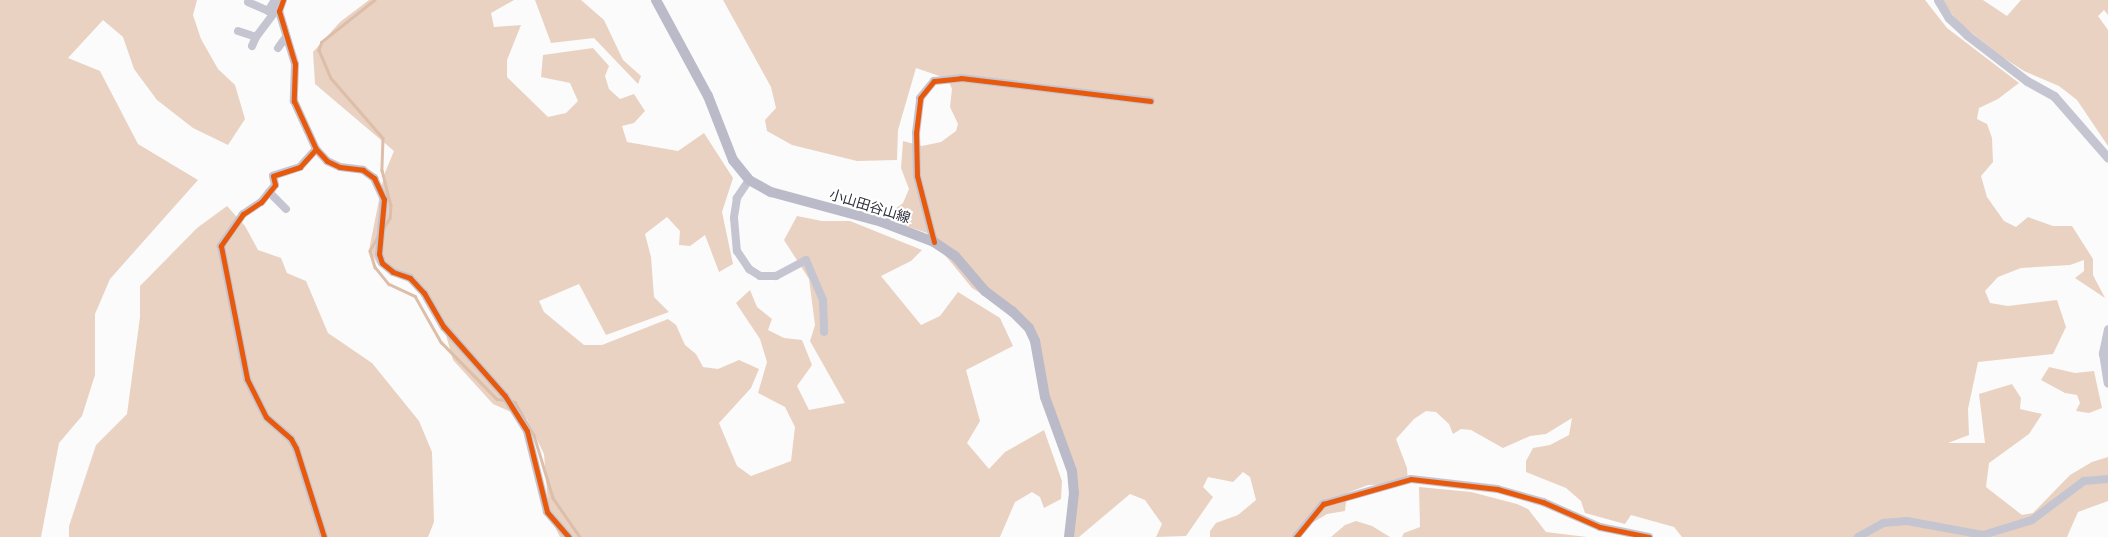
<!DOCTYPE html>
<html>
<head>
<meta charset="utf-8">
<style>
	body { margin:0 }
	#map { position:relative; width:2108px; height:537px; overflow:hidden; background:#fbfbfb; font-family:Jost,"Noto Sans JP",sans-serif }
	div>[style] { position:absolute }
	.forest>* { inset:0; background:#ead2c2 }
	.stream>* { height:2.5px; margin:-1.25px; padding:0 1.25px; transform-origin:1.25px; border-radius:1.25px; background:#dcbea9 }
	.minor>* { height:8px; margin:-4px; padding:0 4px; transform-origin:4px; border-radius:4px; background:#c4c5d1 }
	.tertiary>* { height:9px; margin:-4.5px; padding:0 4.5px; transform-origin:4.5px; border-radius:4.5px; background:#c4c5d1 }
	.secondary>* { height:10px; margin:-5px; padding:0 5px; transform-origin:5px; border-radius:5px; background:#babac8 }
	.cycleway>* { height:5px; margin:-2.5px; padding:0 2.5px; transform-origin:2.5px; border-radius:2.5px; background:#e8590c }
	span { translate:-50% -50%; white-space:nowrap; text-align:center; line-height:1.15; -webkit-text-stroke:4px #fff; paint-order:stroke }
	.street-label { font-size:14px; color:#2f303c }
</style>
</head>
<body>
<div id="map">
	<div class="forest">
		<i style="clip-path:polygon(0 0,197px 0,193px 15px,201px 39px,218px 69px,235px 85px,245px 119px,228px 145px,193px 128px,157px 100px,134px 69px,123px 37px,103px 20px,68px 58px,100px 71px,138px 144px,198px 180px,110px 279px,95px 314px,95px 375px,82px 416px,59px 443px,41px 537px,0 537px)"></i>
		<i style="clip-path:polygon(369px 0,514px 0,491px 13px,494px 27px,521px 25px,507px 60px,507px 77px,548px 117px,566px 113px,578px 101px,570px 83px,541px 77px,543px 55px,593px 48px,609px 66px,605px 76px,609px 89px,620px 99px,634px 94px,645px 111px,634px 123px,622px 126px,627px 142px,678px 151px,704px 133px,733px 178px,722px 212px,733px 264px,719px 272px,705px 235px,690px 246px,679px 245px,680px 231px,667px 217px,645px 234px,651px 257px,654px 297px,669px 312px,606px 335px,579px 284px,539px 301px,544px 312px,584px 345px,602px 345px,668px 319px,676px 325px,685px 345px,696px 354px,703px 367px,718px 369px,739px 360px,759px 369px,751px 388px,719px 423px,737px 466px,751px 476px,791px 461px,795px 427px,785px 407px,758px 393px,767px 362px,760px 339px,736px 303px,750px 290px,757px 307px,772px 319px,768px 330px,784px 338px,802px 340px,812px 365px,797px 386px,809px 410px,845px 403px,810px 341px,815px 325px,809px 279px,784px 240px,797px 216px,822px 221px,850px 221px,922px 250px,911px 261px,881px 276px,921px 325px,940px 316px,958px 292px,1000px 318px,1013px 346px,966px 370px,980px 421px,967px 443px,989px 469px,1005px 452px,1044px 430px,1062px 481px,1061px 499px,1044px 508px,1040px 497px,1032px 492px,1015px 502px,1000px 537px,560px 537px,549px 515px,544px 454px,527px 419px,493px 404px,453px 360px,444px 328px,419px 288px,377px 263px,369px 250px,384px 175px,394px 151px,315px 84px,313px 52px,340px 22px)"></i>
		<i style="clip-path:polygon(535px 0,581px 0,604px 20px,623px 60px,641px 76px,638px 84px,594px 38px,551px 43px)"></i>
		<i style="clip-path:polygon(723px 0,1925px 0,1947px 28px,2019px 83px,1998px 99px,1979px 108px,1977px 119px,1987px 124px,1992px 138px,1993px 162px,1981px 176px,1987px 197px,2004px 221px,2016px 227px,2028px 217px,2053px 226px,2072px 226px,2093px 259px,2093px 275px,2105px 298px,2075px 278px,2084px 271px,2084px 260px,2070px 265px,2021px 268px,1998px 277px,1985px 291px,1990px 303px,2008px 306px,2057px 300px,2066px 327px,2053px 354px,1978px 362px,1968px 409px,1969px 435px,1948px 443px,1985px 443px,1979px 394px,2012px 384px,2021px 398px,2020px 409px,2042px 414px,2029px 434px,1989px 463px,1986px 487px,2022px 515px,2033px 513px,2070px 475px,2092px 462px,2108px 457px,2108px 501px,2078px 512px,2067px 537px,1682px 537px,1674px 527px,1631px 515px,1625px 524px,1585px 513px,1581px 501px,1566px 488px,1526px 472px,1526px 461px,1533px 448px,1550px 445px,1569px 435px,1572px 418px,1546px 434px,1530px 436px,1503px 448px,1471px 430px,1461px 429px,1453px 434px,1449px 424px,1436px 412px,1426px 411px,1414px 419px,1396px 439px,1407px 468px,1408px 484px,1368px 485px,1347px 493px,1345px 511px,1327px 514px,1312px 523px,1298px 537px,1210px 537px,1210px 531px,1216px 523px,1238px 515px,1256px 500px,1250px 477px,1243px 472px,1233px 482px,1208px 477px,1203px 487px,1213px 497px,1186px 536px,1156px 537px,1162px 524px,1145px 500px,1130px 494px,1079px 537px,1071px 537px,1069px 476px,1033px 326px,972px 288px,927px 233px,883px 218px,903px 203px,909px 189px,901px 168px,903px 141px,922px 146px,941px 142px,956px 131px,958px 124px,950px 107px,952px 89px,948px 79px,916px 68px,898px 130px,897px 160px,857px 161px,792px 145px,767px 131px,765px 120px,776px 108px,771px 87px)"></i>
		<i style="clip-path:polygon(1942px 0,1983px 0,2007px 16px,2021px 0,2108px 0,2108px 15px,2104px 10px,2098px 16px,2108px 30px,2108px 146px,2077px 100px,2059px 86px,2024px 71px,2001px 56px,1958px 22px)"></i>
		<i style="clip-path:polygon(227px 206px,245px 226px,258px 250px,281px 258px,287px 273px,306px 281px,328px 333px,372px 363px,419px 421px,432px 452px,434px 522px,428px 537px,69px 537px,69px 526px,96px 445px,127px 414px,140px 317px,140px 286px,197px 228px)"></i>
		<i style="clip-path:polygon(2049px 367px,2075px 373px,2094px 371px,2102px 408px,2089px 413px,2076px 411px,2080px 403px,2077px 395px,2065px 393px,2041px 380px)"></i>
		<i style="clip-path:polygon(1419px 487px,1471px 492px,1517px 504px,1528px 509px,1546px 532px,1587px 537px,1402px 537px,1404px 533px,1420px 527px)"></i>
		<i style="clip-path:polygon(1356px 521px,1372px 526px,1390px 537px,1331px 537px,1345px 525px)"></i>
	</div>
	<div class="stream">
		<i style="left:375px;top:0;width:68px;rotate:141.6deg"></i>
		<i style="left:322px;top:42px;width:9px;rotate:111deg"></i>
		<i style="left:319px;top:50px;width:30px;rotate:67deg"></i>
		<i style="left:331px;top:78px;width:79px;rotate:49.1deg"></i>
		<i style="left:383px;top:138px;width:32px;rotate:92deg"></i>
		<i style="left:382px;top:170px;width:36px;rotate:76deg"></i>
		<i style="left:391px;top:205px;width:13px;rotate:94deg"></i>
		<i style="left:390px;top:218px;width:12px;rotate:121deg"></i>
		<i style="left:378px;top:237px;width:16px;rotate:120deg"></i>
		<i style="left:370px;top:251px;width:17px;rotate:73deg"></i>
		<i style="left:375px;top:267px;width:22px;rotate:51deg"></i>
		<i style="left:389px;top:284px;width:29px;rotate:25deg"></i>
		<i style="left:415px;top:296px;width:53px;rotate:60.5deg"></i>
		<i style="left:441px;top:342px;width:80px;rotate:45.5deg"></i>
		<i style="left:497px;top:399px;width:8px;rotate:7deg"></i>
		<i style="left:511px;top:401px;width:4px;rotate:14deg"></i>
		<i style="left:515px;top:402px;width:38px;rotate:60deg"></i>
		<i style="left:534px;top:435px;width:66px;rotate:73.2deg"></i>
		<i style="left:553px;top:498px;width:47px;rotate:55.3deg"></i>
	</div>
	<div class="minor">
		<i style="left:283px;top:0;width:12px;rotate:110deg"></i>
		<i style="left:279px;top:11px;width:55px;rotate:73.2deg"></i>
		<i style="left:295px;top:64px;width:37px;rotate:92deg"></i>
		<i style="left:294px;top:101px;width:53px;rotate:65.4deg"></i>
		<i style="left:316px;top:149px;width:16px;rotate:47deg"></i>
		<i style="left:327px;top:161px;width:14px;rotate:25deg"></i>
		<i style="left:340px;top:167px;width:23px;rotate:7deg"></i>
		<i style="left:363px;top:170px;width:14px;rotate:36deg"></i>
		<i style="left:374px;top:178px;width:23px;rotate:65deg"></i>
		<i style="left:384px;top:199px;width:55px;rotate:95.2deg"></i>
		<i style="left:379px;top:254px;width:9px;rotate:72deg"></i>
		<i style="left:382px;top:263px;width:14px;rotate:39deg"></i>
		<i style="left:393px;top:272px;width:18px;rotate:19deg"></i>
		<i style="left:410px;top:278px;width:21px;rotate:47deg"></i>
		<i style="left:424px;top:293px;width:39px;rotate:60deg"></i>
		<i style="left:444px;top:327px;width:92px;rotate:48.5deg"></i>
		<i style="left:505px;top:396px;width:41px;rotate:57.8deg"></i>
		<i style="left:527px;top:431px;width:83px;rotate:76.1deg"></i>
		<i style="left:547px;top:512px;width:33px;rotate:49deg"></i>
		<i style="left:248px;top:2px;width:22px;rotate:24deg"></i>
		<i style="left:268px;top:11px;width:13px;rotate:-58deg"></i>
		<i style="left:238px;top:31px;width:19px;rotate:18deg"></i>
		<i style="left:252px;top:46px;width:10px;rotate:-66deg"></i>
		<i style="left:256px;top:37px;width:38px;rotate:-53deg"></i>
		<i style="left:278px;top:48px;width:14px;rotate:-54deg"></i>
		<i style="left:316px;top:149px;width:24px;rotate:132deg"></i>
		<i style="left:300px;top:167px;width:28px;rotate:162deg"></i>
		<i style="left:273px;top:176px;width:9px;rotate:77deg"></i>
		<i style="left:275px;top:185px;width:22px;rotate:129deg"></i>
		<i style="left:261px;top:202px;width:22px;rotate:146deg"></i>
		<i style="left:243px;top:214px;width:39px;rotate:125deg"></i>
		<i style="left:221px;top:246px;width:136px;rotate:78.9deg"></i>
		<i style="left:247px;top:379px;width:42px;rotate:63.4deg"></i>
		<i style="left:266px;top:417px;width:33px;rotate:41deg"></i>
		<i style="left:291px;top:439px;width:10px;rotate:61deg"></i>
		<i style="left:296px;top:448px;width:93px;rotate:72.5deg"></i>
		<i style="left:749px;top:180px;width:22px;rotate:124deg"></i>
		<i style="left:737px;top:198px;width:20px;rotate:99deg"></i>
		<i style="left:734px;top:218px;width:33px;rotate:85deg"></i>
		<i style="left:737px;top:251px;width:22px;rotate:56deg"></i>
		<i style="left:749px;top:269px;width:13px;rotate:32deg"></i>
		<i style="left:760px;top:276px;width:16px"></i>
		<i style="left:776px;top:276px;width:34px;rotate:-28deg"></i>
		<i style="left:806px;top:260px;width:43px;rotate:67deg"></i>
		<i style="left:823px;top:300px;width:32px;rotate:88deg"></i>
		<i style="left:269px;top:192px;width:24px;rotate:45deg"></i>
		<i style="left:934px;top:242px;width:68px;rotate:-104.4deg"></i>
		<i style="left:917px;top:176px;width:43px;rotate:-91.3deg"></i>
		<i style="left:916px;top:133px;width:35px;rotate:-83deg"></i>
		<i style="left:920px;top:98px;width:22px;rotate:-51deg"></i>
		<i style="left:934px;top:81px;width:27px;rotate:-6deg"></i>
		<i style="left:961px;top:78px;width:191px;rotate:6.9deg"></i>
		<i style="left:1296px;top:537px;width:43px;rotate:-50.7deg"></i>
		<i style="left:1323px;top:504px;width:91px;rotate:-15.9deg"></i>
		<i style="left:1411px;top:479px;width:87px;rotate:6.6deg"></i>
		<i style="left:1497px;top:489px;width:48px;rotate:15.8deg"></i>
		<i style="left:1543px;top:502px;width:62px;rotate:23.7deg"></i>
		<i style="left:1600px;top:527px;width:50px;rotate:11.5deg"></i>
		<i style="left:1858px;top:537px;width:29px;rotate:-29deg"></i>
		<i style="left:1883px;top:523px;width:24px;rotate:-5deg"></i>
		<i style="left:1907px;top:521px;width:77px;rotate:10.4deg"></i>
		<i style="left:1983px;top:535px;width:51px;rotate:-17deg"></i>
		<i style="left:2032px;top:520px;width:65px;rotate:-36.9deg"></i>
		<i style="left:2084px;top:481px;width:24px;rotate:-5deg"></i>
	</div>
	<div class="tertiary">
		<i style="left:1938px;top:0;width:21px;rotate:59deg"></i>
		<i style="left:1949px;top:18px;width:25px;rotate:43deg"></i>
		<i style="left:1967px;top:35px;width:76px;rotate:37.5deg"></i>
		<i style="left:2027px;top:81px;width:31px;rotate:29deg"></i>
		<i style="left:2054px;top:96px;width:82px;rotate:48.9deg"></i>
		<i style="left:2108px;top:329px;width:25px;rotate:102deg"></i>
		<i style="left:2103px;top:353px;width:30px;rotate:81deg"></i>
	</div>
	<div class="secondary">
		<i style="left:656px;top:0;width:109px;rotate:61.6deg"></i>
		<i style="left:708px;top:96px;width:69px;rotate:68.7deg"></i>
		<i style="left:733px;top:160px;width:26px;rotate:51deg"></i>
		<i style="left:749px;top:180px;width:25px;rotate:29deg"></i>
		<i style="left:771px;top:192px;width:115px;rotate:15.1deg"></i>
		<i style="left:882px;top:222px;width:56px;rotate:21deg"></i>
		<i style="left:934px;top:242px;width:25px;rotate:34deg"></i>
		<i style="left:955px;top:256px;width:46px;rotate:49.4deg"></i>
		<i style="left:985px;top:291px;width:34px;rotate:37deg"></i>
		<i style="left:1012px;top:311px;width:24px;rotate:45deg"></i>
		<i style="left:1029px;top:328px;width:14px;rotate:65deg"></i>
		<i style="left:1035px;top:341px;width:57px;rotate:79.9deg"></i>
		<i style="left:1045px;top:397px;width:79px;rotate:70deg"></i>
		<i style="left:1072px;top:471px;width:22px;rotate:85deg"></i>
		<i style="left:1074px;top:493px;width:44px;rotate:96.5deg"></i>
	</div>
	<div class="cycleway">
		<i style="left:283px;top:0;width:12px;rotate:110deg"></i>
		<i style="left:279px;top:11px;width:55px;rotate:73.2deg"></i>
		<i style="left:295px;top:64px;width:37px;rotate:92deg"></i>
		<i style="left:294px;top:101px;width:53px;rotate:65.4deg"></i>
		<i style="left:316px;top:149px;width:16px;rotate:47deg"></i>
		<i style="left:327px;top:161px;width:14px;rotate:25deg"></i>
		<i style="left:340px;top:167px;width:23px;rotate:7deg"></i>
		<i style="left:363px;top:170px;width:14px;rotate:36deg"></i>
		<i style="left:374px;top:178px;width:23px;rotate:65deg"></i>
		<i style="left:384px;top:199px;width:55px;rotate:95.2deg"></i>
		<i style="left:379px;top:254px;width:9px;rotate:72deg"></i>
		<i style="left:382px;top:263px;width:14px;rotate:39deg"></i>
		<i style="left:393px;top:272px;width:18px;rotate:19deg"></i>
		<i style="left:410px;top:278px;width:21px;rotate:47deg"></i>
		<i style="left:424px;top:293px;width:39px;rotate:60deg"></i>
		<i style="left:444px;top:327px;width:92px;rotate:48.5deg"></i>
		<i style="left:505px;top:396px;width:41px;rotate:57.8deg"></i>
		<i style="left:527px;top:431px;width:83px;rotate:76.1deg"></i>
		<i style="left:547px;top:512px;width:33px;rotate:49deg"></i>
		<i style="left:316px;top:149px;width:24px;rotate:132deg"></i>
		<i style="left:300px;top:167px;width:28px;rotate:162deg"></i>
		<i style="left:273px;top:176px;width:9px;rotate:77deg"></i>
		<i style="left:275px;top:185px;width:22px;rotate:129deg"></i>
		<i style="left:261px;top:202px;width:22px;rotate:146deg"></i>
		<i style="left:243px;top:214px;width:39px;rotate:125deg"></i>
		<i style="left:221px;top:246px;width:136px;rotate:78.9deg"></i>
		<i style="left:247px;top:379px;width:42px;rotate:63.4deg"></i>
		<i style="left:266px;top:417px;width:33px;rotate:41deg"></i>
		<i style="left:291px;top:439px;width:10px;rotate:61deg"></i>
		<i style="left:296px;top:448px;width:93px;rotate:72.5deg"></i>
		<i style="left:934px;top:242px;width:68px;rotate:-104.4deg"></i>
		<i style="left:917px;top:176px;width:43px;rotate:-91.3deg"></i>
		<i style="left:916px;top:133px;width:35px;rotate:-83deg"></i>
		<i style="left:920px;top:98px;width:22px;rotate:-51deg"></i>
		<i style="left:934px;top:81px;width:27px;rotate:-6deg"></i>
		<i style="left:961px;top:78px;width:191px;rotate:6.9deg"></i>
		<i style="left:1296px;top:537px;width:43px;rotate:-50.7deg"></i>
		<i style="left:1323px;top:504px;width:91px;rotate:-15.9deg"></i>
		<i style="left:1411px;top:479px;width:87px;rotate:6.6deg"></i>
		<i style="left:1497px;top:489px;width:48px;rotate:15.8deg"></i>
		<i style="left:1543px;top:502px;width:62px;rotate:23.7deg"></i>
		<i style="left:1600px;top:527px;width:50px;rotate:11.5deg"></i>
	</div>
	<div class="street-label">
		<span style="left:870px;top:206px;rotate:17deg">小山田谷山線</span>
	</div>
</div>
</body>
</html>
